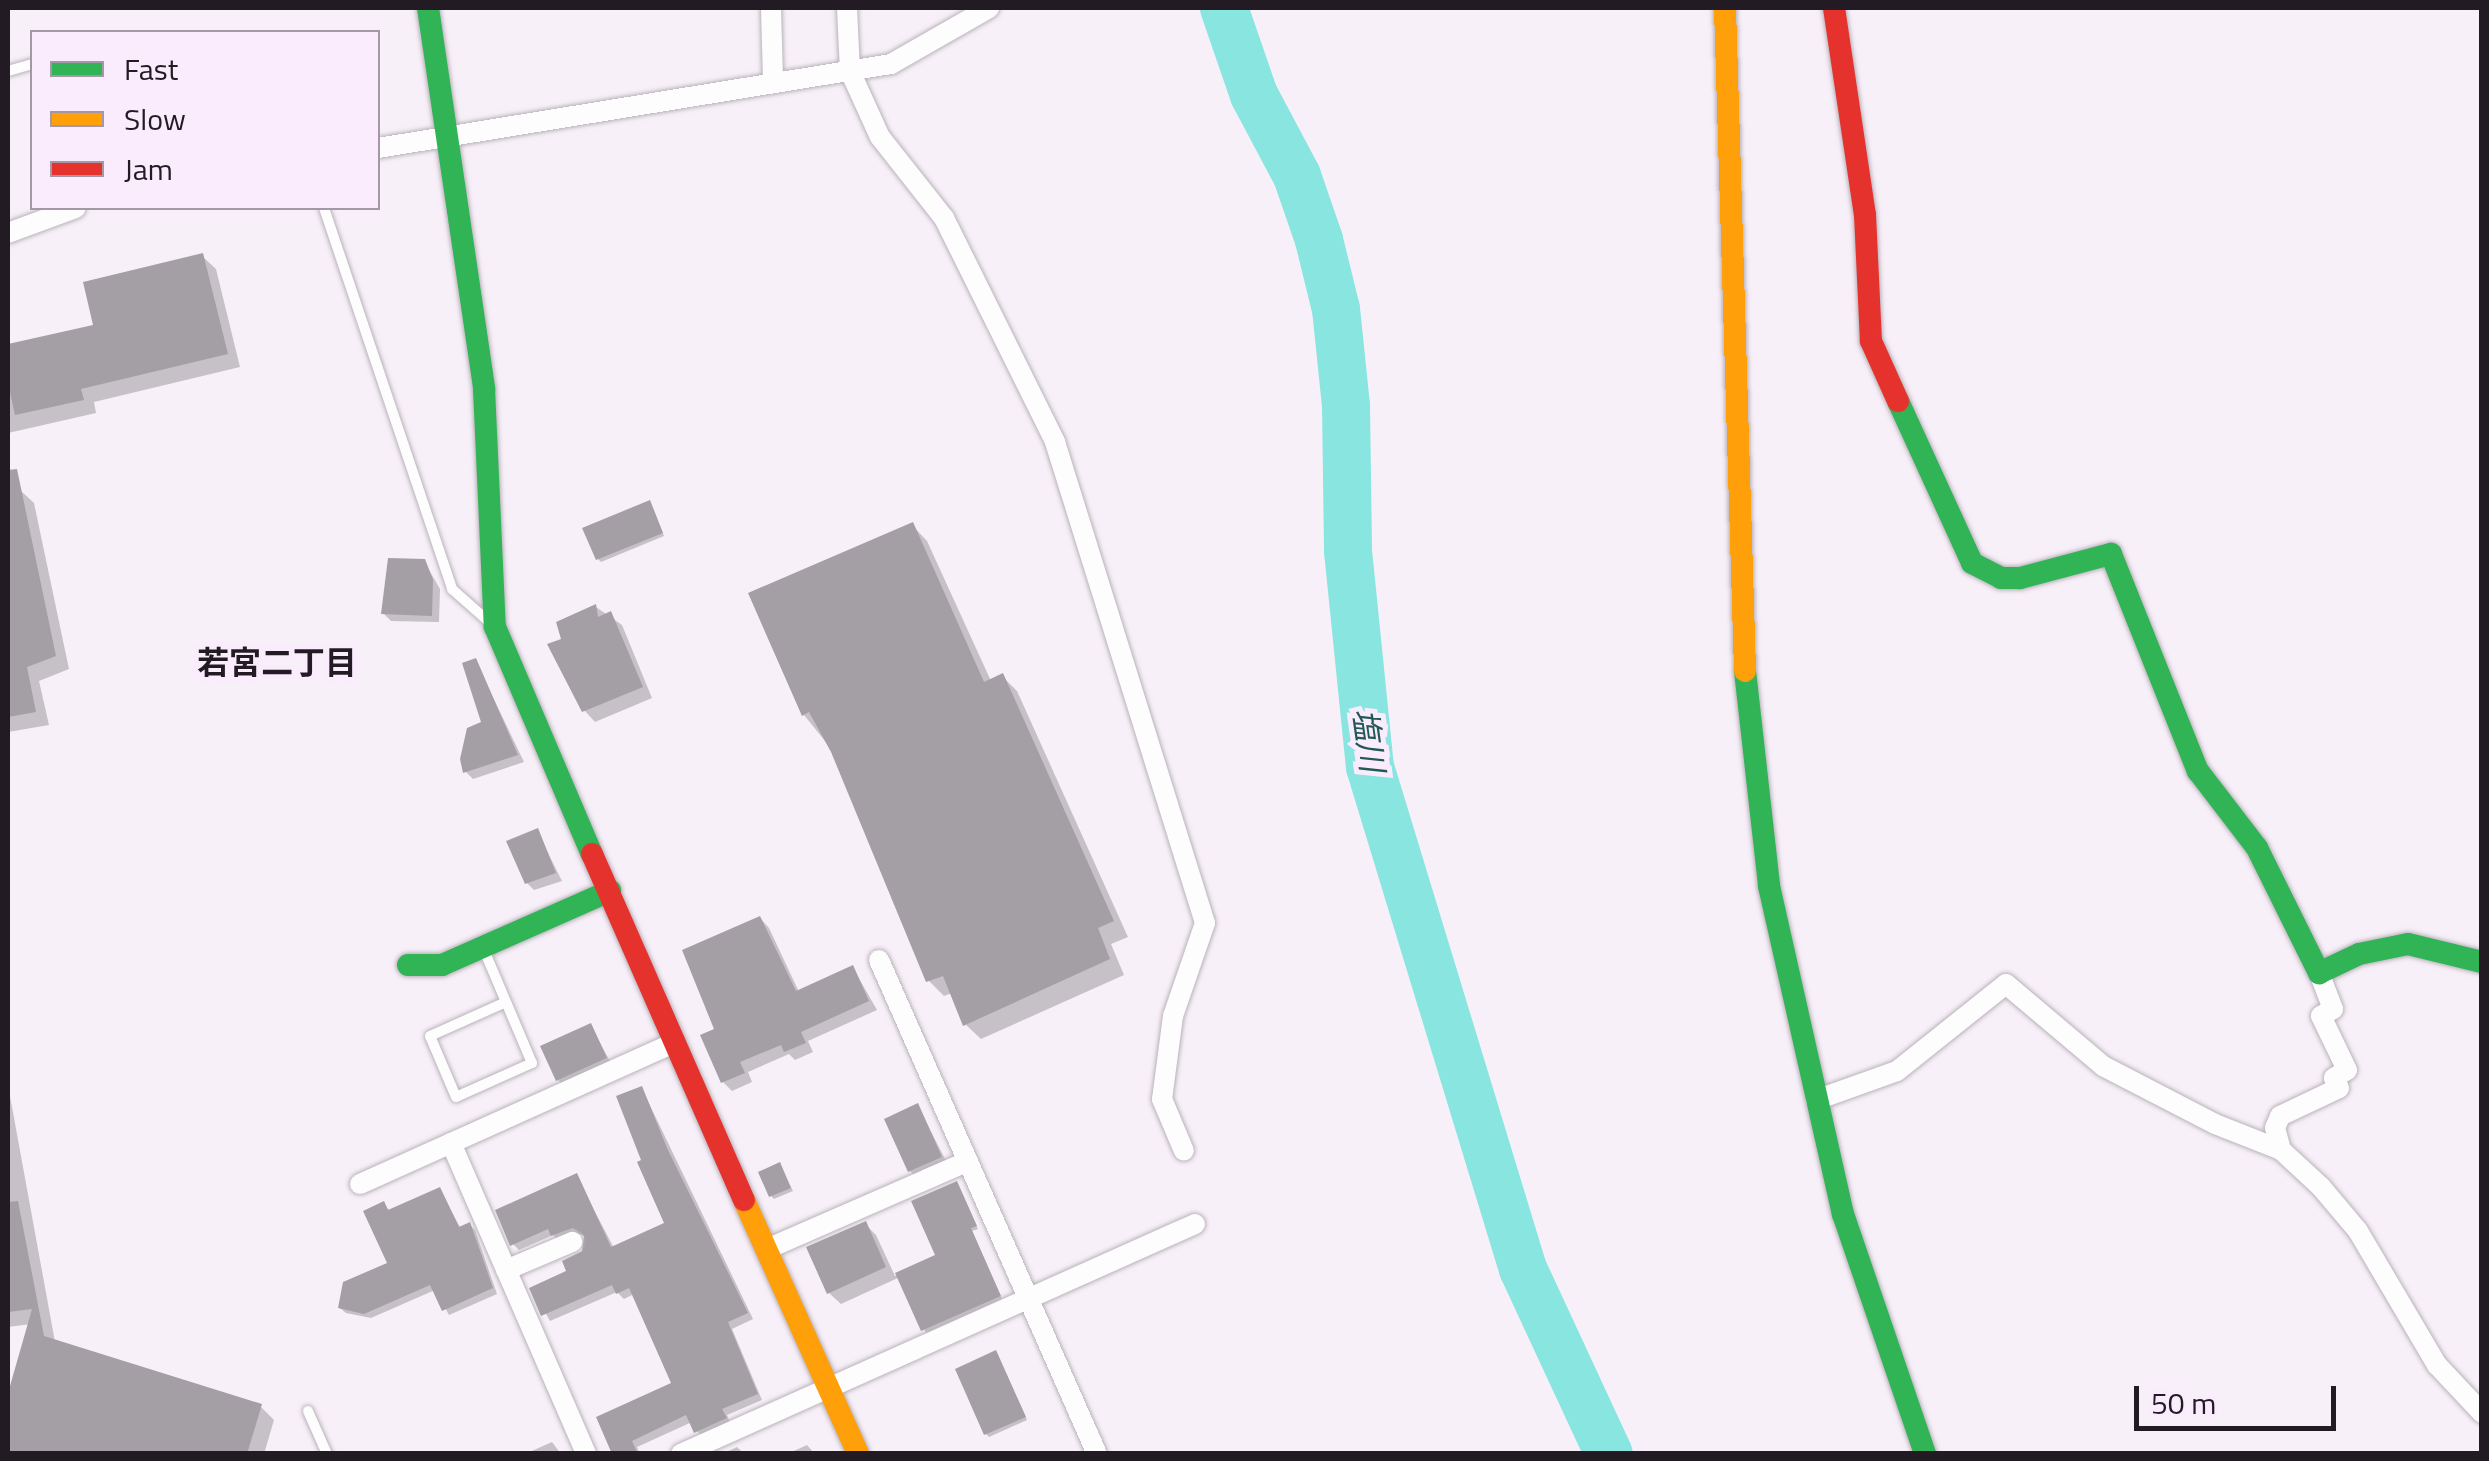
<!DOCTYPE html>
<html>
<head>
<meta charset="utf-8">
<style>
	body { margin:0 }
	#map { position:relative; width:2489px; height:1461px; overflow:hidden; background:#f8f0f9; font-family:"Titillium Web","Noto Sans JP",sans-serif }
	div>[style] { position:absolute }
	.shadow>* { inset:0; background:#0003 }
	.river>* { height:48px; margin:-24px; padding:0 24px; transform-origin:24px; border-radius:24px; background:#89e5e0 }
	.building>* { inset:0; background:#a49ea5 }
	.roads { filter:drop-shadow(0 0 2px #b9b2ba) drop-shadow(0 0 2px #b9b2ba) }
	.lane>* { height:10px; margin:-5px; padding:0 5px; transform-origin:5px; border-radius:5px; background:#fefdfe }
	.street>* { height:20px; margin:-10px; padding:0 10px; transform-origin:10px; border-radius:10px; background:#fefdfe }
	.fast>* { height:22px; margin:-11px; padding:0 11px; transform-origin:11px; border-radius:11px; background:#30b455 }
	.slow>* { height:22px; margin:-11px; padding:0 11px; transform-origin:11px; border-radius:11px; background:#ff9f0a }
	.jam>* { height:22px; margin:-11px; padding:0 11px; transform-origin:11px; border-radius:11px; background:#e5322d }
	span { translate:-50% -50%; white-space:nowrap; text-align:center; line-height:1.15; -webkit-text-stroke:10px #fbecfd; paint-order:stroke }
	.neighbourhood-label { font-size:32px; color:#221b23; font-weight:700 }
	.water-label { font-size:32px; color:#215955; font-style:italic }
	.frame { position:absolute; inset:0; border:10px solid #221b23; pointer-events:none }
	.legend { position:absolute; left:30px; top:30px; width:350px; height:180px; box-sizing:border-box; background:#fbecfd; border:2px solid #a498a6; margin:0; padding:12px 18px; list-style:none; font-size:30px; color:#221b23 }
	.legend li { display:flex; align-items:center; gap:20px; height:50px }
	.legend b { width:50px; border:2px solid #a498a6 }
	.scale { position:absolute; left:2134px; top:1386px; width:202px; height:45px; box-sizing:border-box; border:5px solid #221b23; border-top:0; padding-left:12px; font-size:30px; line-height:35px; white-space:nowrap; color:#221b23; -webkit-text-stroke:8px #fbecfd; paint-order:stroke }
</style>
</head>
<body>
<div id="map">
	<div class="shadow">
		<i style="clip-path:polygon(202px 256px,216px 269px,240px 367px,94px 402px,96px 413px,8px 433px,8px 347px,96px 326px)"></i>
		<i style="clip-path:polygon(20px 490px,34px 503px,69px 669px,39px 681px,49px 725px,8px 732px,8px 492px)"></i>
		<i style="clip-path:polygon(652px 506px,664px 536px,601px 562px,598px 559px)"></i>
		<i style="clip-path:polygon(912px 525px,927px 541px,991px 681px,1002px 676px,1017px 691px,1128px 937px,1111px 944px,1124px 975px,981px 1039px,965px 1024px,952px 993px,944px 996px,928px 980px,833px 751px,804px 715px)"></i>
		<i style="clip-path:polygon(424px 561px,440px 589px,439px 622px,391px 621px,384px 614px)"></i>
		<i style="clip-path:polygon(596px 607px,622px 625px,652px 698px,595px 722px,584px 710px)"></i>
		<i style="clip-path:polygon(475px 660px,524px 762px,473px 779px,466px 772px,484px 724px)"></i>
		<i style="clip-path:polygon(537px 831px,562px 881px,534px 890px,527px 883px)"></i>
		<i style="clip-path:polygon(760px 918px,769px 928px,799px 992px,853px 968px,877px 1010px,808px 1041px,813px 1052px,795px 1060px,789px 1054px,748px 1072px,752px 1082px,732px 1091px,723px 1082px,717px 1030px)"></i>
		<i style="clip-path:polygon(591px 1026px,612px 1065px,565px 1087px,558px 1080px)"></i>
		<i style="clip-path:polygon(8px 1085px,55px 1342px,260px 1406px,274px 1420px,264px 1454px,8px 1454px,8px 1402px,31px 1324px,8px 1327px)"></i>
		<i style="clip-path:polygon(642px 1089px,753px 1319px,732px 1329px,762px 1400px,727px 1415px,731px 1425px,702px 1438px,692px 1422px,637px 1447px,640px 1454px,615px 1454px,675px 1384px,634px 1294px,624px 1299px,617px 1292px,550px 1321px,532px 1289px,570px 1272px,588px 1242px,582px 1234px,559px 1241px,553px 1235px,519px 1250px,513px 1244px,576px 1176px,614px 1248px,667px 1224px,644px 1161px)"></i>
		<i style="clip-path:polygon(918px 1106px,948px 1165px,917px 1178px,910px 1171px)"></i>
		<i style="clip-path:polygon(780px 1165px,793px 1191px,774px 1199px,771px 1196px)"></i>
		<i style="clip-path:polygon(959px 1187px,978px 1229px,972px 1231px,1002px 1299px,926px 1333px,900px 1277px,841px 1304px,829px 1293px,865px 1224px,876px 1235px,895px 1276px,939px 1256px)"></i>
		<i style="clip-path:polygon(440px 1190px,461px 1229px,470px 1225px,475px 1230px,497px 1294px,449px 1315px,435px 1290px,371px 1318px,346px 1313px,340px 1308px,391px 1264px,384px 1204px,389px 1210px)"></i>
		<i style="clip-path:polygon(998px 1356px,1027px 1420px,989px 1437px,986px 1434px)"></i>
		<i style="clip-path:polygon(552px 1442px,561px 1454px,525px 1454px)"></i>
		<i style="clip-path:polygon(807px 1445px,815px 1454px,787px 1454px)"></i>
		<i style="clip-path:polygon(737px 1447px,744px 1454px,722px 1454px)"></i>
	</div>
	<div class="river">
		<i style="left:1224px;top:8px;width:92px;rotate:71deg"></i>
		<i style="left:1254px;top:95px;width:92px;rotate:62deg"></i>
		<i style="left:1297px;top:176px;width:68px;rotate:71deg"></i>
		<i style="left:1319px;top:240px;width:71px;rotate:76.2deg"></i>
		<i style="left:1336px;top:309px;width:97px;rotate:84.1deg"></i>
		<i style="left:1346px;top:405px;width:146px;rotate:89.2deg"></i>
		<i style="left:1348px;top:551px;width:217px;rotate:84.2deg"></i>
		<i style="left:1370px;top:767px;width:525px;rotate:73.05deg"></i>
		<i style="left:1523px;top:1269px;width:204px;rotate:65.1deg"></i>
	</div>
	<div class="building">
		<i style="clip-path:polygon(203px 253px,228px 354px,81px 389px,84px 400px,15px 415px,8px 383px,8px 344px,93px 325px,83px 282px)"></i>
		<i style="clip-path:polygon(17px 469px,56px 656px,27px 667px,36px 712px,8px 717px,8px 470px)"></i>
		<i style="clip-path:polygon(650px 500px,663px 533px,596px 560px,582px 528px)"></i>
		<i style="clip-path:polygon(913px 522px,984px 682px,1003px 673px,1114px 921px,1098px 928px,1110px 959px,963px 1026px,943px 976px,926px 982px,831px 752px,809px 712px,802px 716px,748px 593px)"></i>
		<i style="clip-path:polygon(388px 558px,425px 559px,433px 580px,432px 616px,381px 614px)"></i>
		<i style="clip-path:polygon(596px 604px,598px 617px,611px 611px,643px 687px,582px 712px,547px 644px,561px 639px,556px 622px)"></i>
		<i style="clip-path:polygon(476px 658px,518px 755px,463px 773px,460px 759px,467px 728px,481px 722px,462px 663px)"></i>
		<i style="clip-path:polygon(538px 828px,556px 873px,525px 884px,506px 841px)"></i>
		<i style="clip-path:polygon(760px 916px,796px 991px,853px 965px,869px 1001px,801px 1032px,806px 1043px,784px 1052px,781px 1045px,740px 1062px,745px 1073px,721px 1083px,700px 1035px,714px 1029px,682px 950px)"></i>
		<i style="clip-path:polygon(591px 1023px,607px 1058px,556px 1081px,540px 1046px)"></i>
		<i style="clip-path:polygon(642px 1086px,667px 1148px,748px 1313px,728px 1322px,758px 1394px,722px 1409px,727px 1418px,694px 1433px,686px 1415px,632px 1441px,638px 1454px,612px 1454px,596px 1417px,671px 1383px,629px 1288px,616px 1294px,612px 1285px,541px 1316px,529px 1288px,566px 1271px,562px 1261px,582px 1251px,584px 1236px,573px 1228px,551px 1236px,548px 1229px,510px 1246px,495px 1210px,577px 1173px,611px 1247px,664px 1223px,637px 1162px,641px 1160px,616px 1096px)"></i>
		<i style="clip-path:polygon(918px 1103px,942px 1157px,908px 1172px,884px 1119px)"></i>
		<i style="clip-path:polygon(780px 1162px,791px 1188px,769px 1197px,758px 1172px)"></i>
		<i style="clip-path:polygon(957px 1181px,977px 1226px,971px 1228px,1001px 1296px,921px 1331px,895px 1273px,935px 1255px,911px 1201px)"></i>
		<i style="clip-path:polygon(440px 1187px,459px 1227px,470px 1222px,493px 1288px,442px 1311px,430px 1285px,364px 1314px,338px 1308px,343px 1282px,387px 1263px,363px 1211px,384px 1201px,388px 1210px)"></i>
		<i style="clip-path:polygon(18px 1201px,44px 1336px,262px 1404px,247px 1454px,8px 1454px,8px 1393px,32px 1309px,8px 1312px,8px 1202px)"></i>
		<i style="clip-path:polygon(866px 1221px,886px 1267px,827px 1294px,806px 1247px)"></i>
		<i style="clip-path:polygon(996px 1350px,1026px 1417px,984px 1435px,955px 1369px)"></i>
	</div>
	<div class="roads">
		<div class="lane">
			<i style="left:8px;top:71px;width:25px;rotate:-16deg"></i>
			<i style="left:324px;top:208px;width:402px;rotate:71.4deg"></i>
			<i style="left:452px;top:589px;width:47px;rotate:41.5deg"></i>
			<i style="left:484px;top:950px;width:123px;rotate:67deg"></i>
			<i style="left:532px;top:1063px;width:83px;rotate:155.9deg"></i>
			<i style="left:456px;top:1097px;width:66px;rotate:-113.1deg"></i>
			<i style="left:430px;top:1036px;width:83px;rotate:-24.1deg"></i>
			<i style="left:308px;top:1411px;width:47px;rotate:66.2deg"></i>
		</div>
		<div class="street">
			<i style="left:771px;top:8px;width:72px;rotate:88.4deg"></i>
			<i style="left:847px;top:8px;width:63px;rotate:87.3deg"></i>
			<i style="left:850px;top:71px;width:72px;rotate:65.6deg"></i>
			<i style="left:880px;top:137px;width:103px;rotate:51.7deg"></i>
			<i style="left:944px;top:218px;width:250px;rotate:63.6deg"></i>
			<i style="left:1055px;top:442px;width:504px;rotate:72.68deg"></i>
			<i style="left:1205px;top:923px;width:98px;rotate:109deg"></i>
			<i style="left:1173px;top:1016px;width:84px;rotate:97.5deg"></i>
			<i style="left:1162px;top:1099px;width:56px;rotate:67.1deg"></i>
			<i style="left:378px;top:148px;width:520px;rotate:-9.3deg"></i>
			<i style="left:891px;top:64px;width:113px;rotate:-29.7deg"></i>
			<i style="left:8px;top:233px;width:72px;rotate:-20.2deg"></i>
			<i style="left:879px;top:960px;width:540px;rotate:66.19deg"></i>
			<i style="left:1816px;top:1100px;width:86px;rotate:-19.7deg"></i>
			<i style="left:1897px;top:1071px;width:139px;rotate:-38.6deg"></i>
			<i style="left:2006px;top:984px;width:127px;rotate:40.2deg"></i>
			<i style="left:2103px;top:1066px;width:126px;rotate:27.4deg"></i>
			<i style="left:2215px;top:1124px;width:71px;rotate:21.5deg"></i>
			<i style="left:2281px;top:1150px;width:54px;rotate:42.8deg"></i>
			<i style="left:2321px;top:1187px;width:57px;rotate:49.9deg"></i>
			<i style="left:2358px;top:1231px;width:156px;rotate:59.5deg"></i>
			<i style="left:2437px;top:1365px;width:66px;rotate:46.8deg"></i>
			<i style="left:451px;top:1143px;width:339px;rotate:66.5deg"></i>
			<i style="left:2281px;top:1150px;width:23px;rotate:-105deg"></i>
			<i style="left:2275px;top:1128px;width:13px;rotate:-67deg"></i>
			<i style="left:2280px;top:1116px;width:65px;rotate:-25.4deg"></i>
			<i style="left:2339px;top:1088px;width:11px;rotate:-117deg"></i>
			<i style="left:2334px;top:1078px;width:15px;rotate:-32deg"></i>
			<i style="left:2347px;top:1070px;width:60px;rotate:-115.7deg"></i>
			<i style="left:2321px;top:1016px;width:14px;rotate:-30deg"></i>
			<i style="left:2333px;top:1009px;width:39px;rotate:-111deg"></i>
			<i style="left:360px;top:1184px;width:344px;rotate:-24.2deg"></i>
			<i style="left:767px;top:1249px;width:219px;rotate:-23.6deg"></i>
			<i style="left:506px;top:1270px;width:72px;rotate:-23deg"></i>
			<i style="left:681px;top:1454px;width:563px;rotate:-24.11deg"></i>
		</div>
		<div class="fast">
			<i style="left:428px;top:8px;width:385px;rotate:81.6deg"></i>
			<i style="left:484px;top:389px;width:238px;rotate:87.4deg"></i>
			<i style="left:495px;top:627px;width:247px;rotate:66.9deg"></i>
			<i style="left:1898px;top:401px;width:178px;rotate:65.4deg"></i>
			<i style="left:1972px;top:563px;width:33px;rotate:27deg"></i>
			<i style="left:2001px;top:578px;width:19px"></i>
			<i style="left:2020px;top:578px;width:94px;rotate:-14.8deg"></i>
			<i style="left:2111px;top:554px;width:234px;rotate:68.2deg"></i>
			<i style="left:2198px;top:771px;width:97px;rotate:52.5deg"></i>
			<i style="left:2257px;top:848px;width:140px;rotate:63.6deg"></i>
			<i style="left:2319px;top:973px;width:44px;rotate:-25.4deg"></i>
			<i style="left:2359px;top:954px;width:50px;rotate:-11.5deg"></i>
			<i style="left:2408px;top:944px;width:76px;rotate:13.7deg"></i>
			<i style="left:1745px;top:671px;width:216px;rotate:83.6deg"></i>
			<i style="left:1769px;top:886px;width:336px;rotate:77.3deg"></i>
			<i style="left:1843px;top:1214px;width:254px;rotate:71.1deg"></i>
			<i style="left:408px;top:965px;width:34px"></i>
			<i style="left:442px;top:965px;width:184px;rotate:-23.8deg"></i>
		</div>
		<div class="slow">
			<i style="left:1725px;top:8px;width:663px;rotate:88.27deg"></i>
			<i style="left:744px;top:1200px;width:278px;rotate:65.8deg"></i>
		</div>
		<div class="jam">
			<i style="left:1834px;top:8px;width:209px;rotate:81.5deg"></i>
			<i style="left:1865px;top:215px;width:126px;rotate:87.3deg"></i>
			<i style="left:1871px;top:341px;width:66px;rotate:65.8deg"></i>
			<i style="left:592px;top:854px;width:378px;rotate:66.3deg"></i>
		</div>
	</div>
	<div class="neighbourhood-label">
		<span style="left:277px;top:662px">若宮二丁目</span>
	</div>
	<div class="water-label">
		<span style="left:1369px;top:740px;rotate:82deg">塩川</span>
	</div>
	<div class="frame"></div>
	<ul class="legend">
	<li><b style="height:12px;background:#30b455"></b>Fast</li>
	<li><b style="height:12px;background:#ff9f0a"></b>Slow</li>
	<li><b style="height:12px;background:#e5322d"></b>Jam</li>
	</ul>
	<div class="scale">50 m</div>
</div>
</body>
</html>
